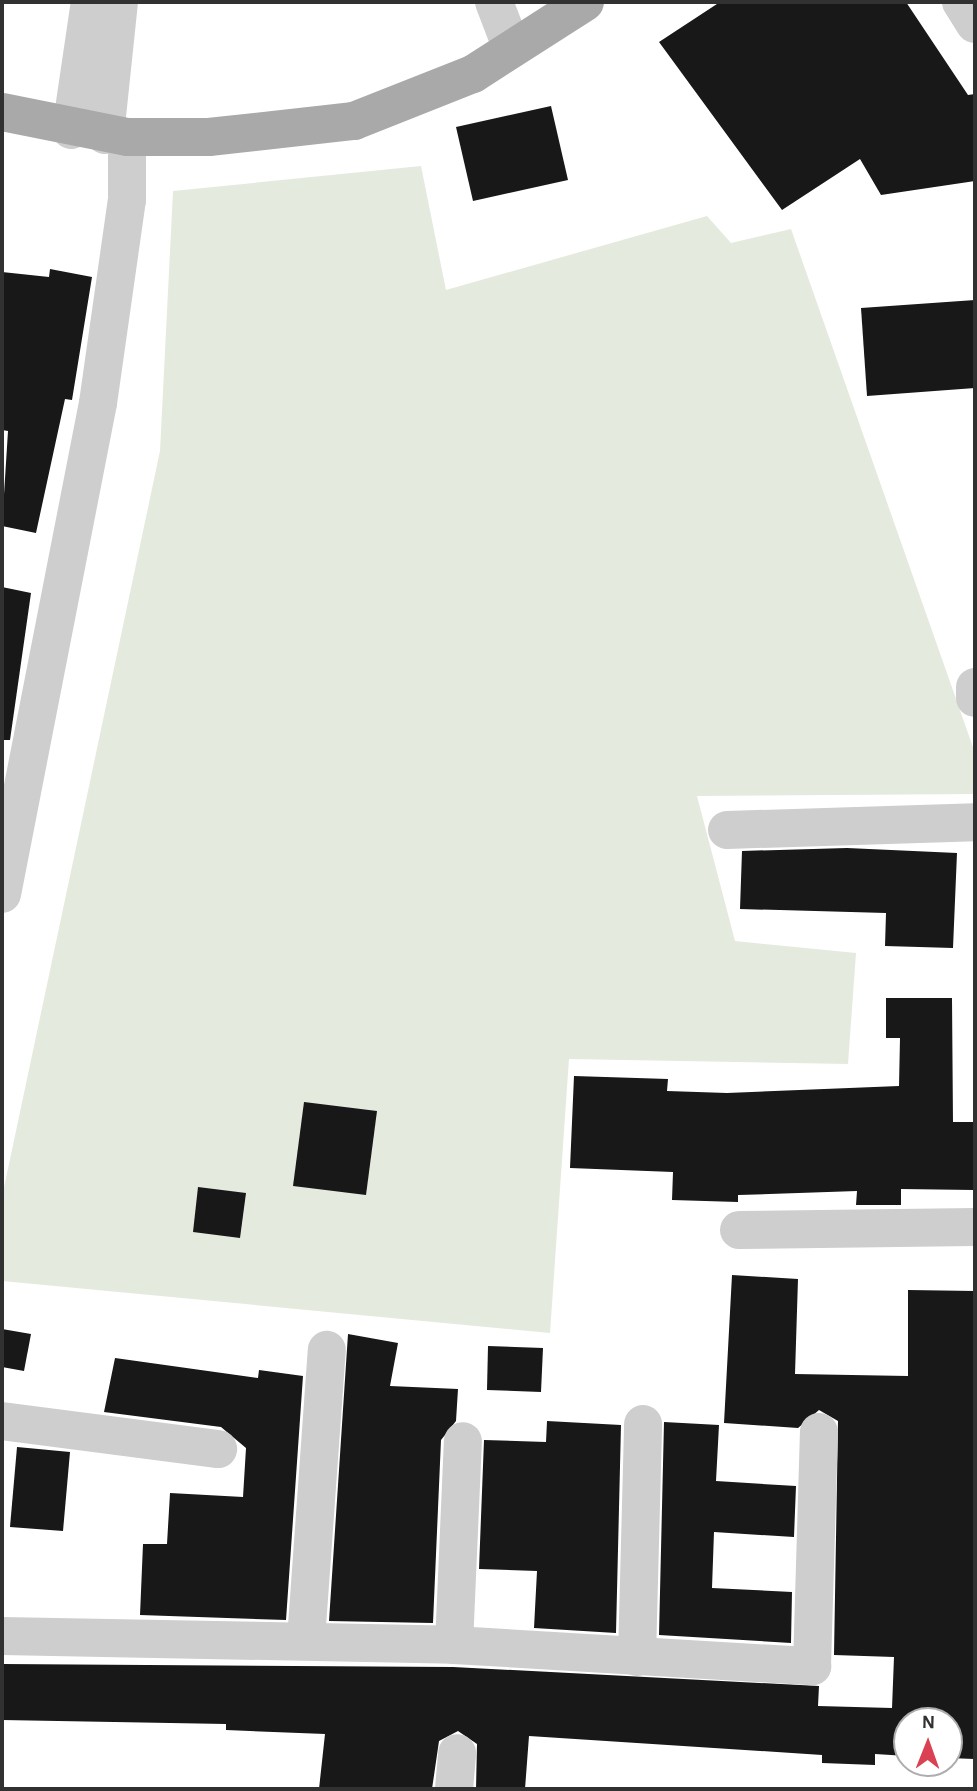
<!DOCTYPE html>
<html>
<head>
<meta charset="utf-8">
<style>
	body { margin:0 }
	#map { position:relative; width:977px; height:1791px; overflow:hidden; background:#fff; font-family:"Alegreya Sans",sans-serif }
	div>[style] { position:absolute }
	.green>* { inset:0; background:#e5eade }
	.building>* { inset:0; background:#181818 }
	.minor>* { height:38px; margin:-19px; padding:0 19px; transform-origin:19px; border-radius:19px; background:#cecece }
	.major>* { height:38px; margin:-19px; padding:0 19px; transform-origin:19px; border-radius:19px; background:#a9a9a9 }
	span { translate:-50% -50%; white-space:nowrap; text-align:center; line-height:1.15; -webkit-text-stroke:7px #fff; paint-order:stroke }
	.frame { position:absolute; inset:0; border:4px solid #313131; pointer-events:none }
	.north { position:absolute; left:893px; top:1707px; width:70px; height:70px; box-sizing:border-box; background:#fff; border:2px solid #adadad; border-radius:50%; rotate:1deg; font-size:19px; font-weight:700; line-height:28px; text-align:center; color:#313131 }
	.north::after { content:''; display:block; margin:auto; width:24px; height:32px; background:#da4253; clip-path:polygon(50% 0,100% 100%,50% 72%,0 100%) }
</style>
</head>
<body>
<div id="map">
	<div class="green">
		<i style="clip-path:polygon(421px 166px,446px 290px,707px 216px,731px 243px,791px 229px,975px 753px,975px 794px,697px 796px,735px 941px,856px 953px,848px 1064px,569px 1059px,550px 1333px,2px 1281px,2px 1197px,160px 451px,173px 191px)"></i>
	</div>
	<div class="building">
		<i style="clip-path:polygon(720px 2px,906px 2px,968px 95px,975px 94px,975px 181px,881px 195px,860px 159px,782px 210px,659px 42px)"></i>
		<i style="clip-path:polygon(551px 106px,568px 180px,473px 201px,456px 127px)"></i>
		<i style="clip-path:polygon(50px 269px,92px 277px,72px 400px,65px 399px,36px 533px,2px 526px,8px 431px,2px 430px,2px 272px,49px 277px)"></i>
		<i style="clip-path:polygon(975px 300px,975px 388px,867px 396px,861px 308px)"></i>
		<i style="clip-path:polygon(2px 587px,31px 593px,10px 740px,2px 740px)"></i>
		<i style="clip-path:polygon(847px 848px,957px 853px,953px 948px,885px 946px,886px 913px,740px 909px,742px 851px)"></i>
		<i style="clip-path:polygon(886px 998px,952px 998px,953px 1122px,975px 1122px,974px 1190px,901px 1189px,901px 1205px,856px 1205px,857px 1191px,738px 1195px,738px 1202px,672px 1200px,673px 1172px,570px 1168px,574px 1076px,668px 1079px,667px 1091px,727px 1093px,899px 1086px,900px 1038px,886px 1038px)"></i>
		<i style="clip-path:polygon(304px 1102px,377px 1111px,366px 1195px,293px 1186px)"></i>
		<i style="clip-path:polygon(198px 1187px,246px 1193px,240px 1238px,193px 1232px)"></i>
		<i style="clip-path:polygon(732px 1275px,798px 1279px,795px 1374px,908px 1376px,908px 1290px,975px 1291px,974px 1759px,949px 1758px,949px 1721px,907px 1721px,907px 1756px,875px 1754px,875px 1765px,822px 1763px,822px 1755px,529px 1736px,525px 1789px,476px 1789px,477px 1744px,458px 1731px,439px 1741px,432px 1789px,319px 1789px,325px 1734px,226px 1730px,226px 1724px,2px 1720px,2px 1664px,453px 1667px,819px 1686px,818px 1706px,892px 1708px,894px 1657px,834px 1655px,838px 1421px,819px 1410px,798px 1428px,724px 1423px)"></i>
		<i style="clip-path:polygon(2px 1329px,31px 1334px,24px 1371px,2px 1367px)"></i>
		<i style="clip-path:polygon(348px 1334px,398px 1343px,390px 1386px,458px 1389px,456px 1421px,441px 1440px,433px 1623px,329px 1621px)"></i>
		<i style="clip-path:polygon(488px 1346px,543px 1348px,541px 1392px,487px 1390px)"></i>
		<i style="clip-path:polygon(115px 1358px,258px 1378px,259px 1370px,303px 1376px,286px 1620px,140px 1615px,143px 1544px,167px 1544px,170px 1493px,243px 1497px,246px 1448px,221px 1427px,104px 1412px)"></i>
		<i style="clip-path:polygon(547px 1421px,621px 1425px,616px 1633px,534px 1628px,537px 1571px,479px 1569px,484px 1440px,546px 1442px)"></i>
		<i style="clip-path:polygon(664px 1422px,719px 1425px,716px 1481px,796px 1486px,794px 1537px,714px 1532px,712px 1588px,792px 1592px,791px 1643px,659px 1635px)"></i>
		<i style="clip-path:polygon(17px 1447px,70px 1452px,63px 1531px,10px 1527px)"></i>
	</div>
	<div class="minor">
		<i style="left:494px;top:2px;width:50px;rotate:69deg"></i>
		<i style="left:961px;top:2px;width:26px;rotate:58deg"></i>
		<i style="left:71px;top:130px;width:129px;rotate:-81.6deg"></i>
		<i style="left:105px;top:135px;width:134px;rotate:-84deg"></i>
		<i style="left:975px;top:687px;width:11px;rotate:90deg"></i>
		<i style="left:727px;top:830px;width:248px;rotate:-1.8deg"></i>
		<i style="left:2px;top:894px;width:500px;rotate:-78.94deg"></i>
		<i style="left:98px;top:403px;width:205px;rotate:-81.9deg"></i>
		<i style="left:127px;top:200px;width:63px;rotate:-90deg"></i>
		<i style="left:739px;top:1230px;width:236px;rotate:-0.7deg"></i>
		<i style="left:2px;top:1421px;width:218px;rotate:7.4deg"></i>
		<i style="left:2px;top:1636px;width:452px;rotate:1.1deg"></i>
		<i style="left:454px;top:1645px;width:359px;rotate:3.4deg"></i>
		<i style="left:812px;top:1666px;width:234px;rotate:-88.3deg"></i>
		<i style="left:306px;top:1640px;width:291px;rotate:-85.9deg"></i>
		<i style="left:454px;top:1645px;width:204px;rotate:-87.5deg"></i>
		<i style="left:637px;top:1657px;width:233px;rotate:-88.5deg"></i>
		<i style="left:454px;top:1789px;width:36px;rotate:-85deg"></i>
	</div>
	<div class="major">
		<i style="left:2px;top:112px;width:127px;rotate:11.3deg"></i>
		<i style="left:127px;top:137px;width:82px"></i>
		<i style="left:209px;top:137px;width:146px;rotate:-6.3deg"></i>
		<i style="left:354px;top:121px;width:128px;rotate:-21.6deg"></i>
		<i style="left:473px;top:74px;width:133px;rotate:-32.7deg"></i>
	</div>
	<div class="frame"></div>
	<div class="north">N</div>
</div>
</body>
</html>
